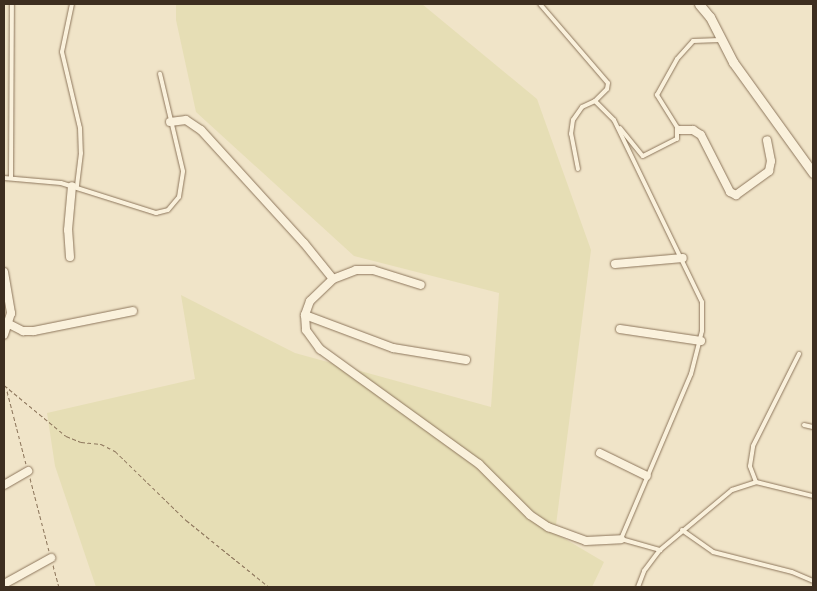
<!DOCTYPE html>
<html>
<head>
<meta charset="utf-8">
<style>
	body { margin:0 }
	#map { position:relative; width:817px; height:591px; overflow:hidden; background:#f0e4c8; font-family:"Source Serif 4",serif }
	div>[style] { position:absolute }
	.farmland>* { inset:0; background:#e6deb5 }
	.path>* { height:1px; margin-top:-0.5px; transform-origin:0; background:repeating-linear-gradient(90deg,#8d765c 0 4px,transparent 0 6.5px) }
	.roads { filter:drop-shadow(0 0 1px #8d765c) drop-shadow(0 0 1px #8d765c) }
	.service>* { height:4px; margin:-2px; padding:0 2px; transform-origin:2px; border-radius:2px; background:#faf1dc }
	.minor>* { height:8px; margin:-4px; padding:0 4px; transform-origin:4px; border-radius:4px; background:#faf1dc }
	.tertiary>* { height:9px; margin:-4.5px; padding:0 4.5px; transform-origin:4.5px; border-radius:4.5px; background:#faf1dc }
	span { translate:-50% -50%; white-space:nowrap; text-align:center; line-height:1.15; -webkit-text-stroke:4px #f7eed8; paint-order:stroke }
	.frame { position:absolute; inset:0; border:5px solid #3d2e20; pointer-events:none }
</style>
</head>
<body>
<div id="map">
	<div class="farmland">
		<i style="clip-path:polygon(176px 4px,422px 4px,537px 99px,591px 250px,555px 533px,604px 562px,592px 587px,96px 587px,55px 466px,47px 413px,195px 379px,181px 295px,295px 353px,491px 407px,499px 293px,354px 256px,196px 112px,176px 20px)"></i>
	</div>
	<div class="path">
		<i style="left:4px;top:385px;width:80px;rotate:39.4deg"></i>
		<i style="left:66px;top:436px;width:16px;rotate:22deg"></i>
		<i style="left:81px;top:442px;width:20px;rotate:6deg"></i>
		<i style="left:101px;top:444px;width:16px;rotate:27deg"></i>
		<i style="left:115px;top:451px;width:99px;rotate:44.2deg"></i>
		<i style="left:186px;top:520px;width:107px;rotate:38.9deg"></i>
		<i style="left:7px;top:391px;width:75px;rotate:75.4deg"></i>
		<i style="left:30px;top:478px;width:75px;rotate:75.4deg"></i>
		<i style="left:53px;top:565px;width:23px;rotate:75deg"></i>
	</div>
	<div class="roads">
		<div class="service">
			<i style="left:72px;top:4px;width:49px;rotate:101.8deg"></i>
			<i style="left:62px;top:52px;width:78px;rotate:76.7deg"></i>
			<i style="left:80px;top:128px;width:25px;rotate:88deg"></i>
			<i style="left:81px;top:153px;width:34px;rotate:97deg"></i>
			<i style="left:540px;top:4px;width:104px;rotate:49.3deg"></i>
			<i style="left:608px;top:83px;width:6px;rotate:99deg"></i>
			<i style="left:607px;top:89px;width:17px;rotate:135deg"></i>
			<i style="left:595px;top:101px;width:27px;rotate:45deg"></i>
			<i style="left:614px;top:120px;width:202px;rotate:64.2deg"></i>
			<i style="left:702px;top:302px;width:29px;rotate:90deg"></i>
			<i style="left:702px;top:331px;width:44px;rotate:104.3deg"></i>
			<i style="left:691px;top:374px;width:179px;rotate:113deg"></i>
			<i style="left:621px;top:539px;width:41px;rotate:15.8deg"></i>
			<i style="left:620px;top:128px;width:36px;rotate:51deg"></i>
			<i style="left:643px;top:156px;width:38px;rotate:-27deg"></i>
			<i style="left:677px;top:139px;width:12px;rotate:-90deg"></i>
			<i style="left:677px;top:127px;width:38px;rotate:-122deg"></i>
			<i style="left:657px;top:95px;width:41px;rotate:-60.9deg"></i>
			<i style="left:677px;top:59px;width:24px;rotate:-48deg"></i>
			<i style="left:693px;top:41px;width:27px;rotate:-2deg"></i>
			<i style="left:578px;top:169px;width:36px;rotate:-101deg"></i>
			<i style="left:571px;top:134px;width:14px;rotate:-82deg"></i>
			<i style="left:573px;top:120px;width:16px;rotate:-55deg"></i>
			<i style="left:582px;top:107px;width:14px;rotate:-25deg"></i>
			<i style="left:4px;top:178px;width:57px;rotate:5deg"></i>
			<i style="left:61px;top:183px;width:100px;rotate:17.5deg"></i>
			<i style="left:156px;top:213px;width:12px;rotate:-14deg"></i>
			<i style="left:168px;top:210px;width:17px;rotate:-50deg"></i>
			<i style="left:179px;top:197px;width:26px;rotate:-81deg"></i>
			<i style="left:183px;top:171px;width:100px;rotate:-103.3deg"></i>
			<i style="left:11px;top:178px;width:174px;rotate:-89.7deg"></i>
			<i style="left:804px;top:425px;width:9px;rotate:13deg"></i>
			<i style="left:756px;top:482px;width:17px;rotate:-111deg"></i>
			<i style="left:750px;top:466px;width:20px;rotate:-81deg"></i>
			<i style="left:753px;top:446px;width:103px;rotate:-63.4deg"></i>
			<i style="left:682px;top:530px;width:38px;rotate:35deg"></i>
			<i style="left:713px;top:552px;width:81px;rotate:14.2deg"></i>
			<i style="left:792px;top:572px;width:23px;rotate:23deg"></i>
			<i style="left:638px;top:587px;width:17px;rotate:-69deg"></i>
			<i style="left:644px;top:571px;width:26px;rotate:-53deg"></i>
			<i style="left:660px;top:550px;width:94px;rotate:-39.8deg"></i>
			<i style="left:732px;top:490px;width:25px;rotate:-18deg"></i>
			<i style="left:756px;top:482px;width:59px;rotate:13.8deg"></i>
		</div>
		<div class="minor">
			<i style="left:170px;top:122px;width:16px;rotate:-7deg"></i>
			<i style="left:186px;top:120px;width:18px;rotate:34deg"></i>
			<i style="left:201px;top:130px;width:153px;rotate:47.7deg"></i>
			<i style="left:304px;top:243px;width:46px;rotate:51.1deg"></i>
			<i style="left:333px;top:279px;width:32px;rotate:136deg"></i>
			<i style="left:310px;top:301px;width:15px;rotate:110deg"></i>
			<i style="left:305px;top:315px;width:15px;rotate:86deg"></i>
			<i style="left:306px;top:330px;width:24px;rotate:54deg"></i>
			<i style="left:320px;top:349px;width:196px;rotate:35.9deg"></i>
			<i style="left:479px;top:464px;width:72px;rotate:45deg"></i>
			<i style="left:530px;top:515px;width:22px;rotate:34deg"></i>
			<i style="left:548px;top:527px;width:40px;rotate:20.2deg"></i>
			<i style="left:586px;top:541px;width:35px;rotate:-3deg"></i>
			<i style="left:679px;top:130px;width:14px"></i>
			<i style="left:693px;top:130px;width:9px;rotate:32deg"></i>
			<i style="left:701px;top:135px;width:64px;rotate:63deg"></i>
			<i style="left:730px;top:192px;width:7px;rotate:27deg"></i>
			<i style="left:736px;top:195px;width:41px;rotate:-36deg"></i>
			<i style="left:769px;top:171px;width:10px;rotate:-79deg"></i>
			<i style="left:771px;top:161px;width:21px;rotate:-101deg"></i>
			<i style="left:70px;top:257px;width:27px;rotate:-94deg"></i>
			<i style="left:68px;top:230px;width:44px;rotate:-84.8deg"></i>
			<i style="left:615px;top:264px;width:68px;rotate:-5deg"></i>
			<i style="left:4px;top:272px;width:42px;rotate:80.3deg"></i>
			<i style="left:11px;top:313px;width:23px;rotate:108deg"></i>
			<i style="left:333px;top:279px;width:25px;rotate:-21deg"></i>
			<i style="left:356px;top:270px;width:17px"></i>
			<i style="left:373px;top:270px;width:50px;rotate:17.4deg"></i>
			<i style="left:305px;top:315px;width:94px;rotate:20.6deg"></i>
			<i style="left:393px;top:348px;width:74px;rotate:9.3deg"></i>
			<i style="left:9px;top:324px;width:16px;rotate:27deg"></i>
			<i style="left:23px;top:331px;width:11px"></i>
			<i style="left:34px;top:331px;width:101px;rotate:-11.4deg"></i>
			<i style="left:620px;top:329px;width:82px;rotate:8.4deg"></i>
			<i style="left:600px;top:453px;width:52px;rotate:26.1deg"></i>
			<i style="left:4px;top:485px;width:28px;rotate:-30deg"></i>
			<i style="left:4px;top:584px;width:54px;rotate:-29deg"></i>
		</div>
		<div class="tertiary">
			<i style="left:699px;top:4px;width:17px;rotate:50deg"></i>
			<i style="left:710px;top:17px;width:51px;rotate:62.9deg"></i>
			<i style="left:733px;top:62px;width:137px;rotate:54.2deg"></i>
		</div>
	</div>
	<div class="frame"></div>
</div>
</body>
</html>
